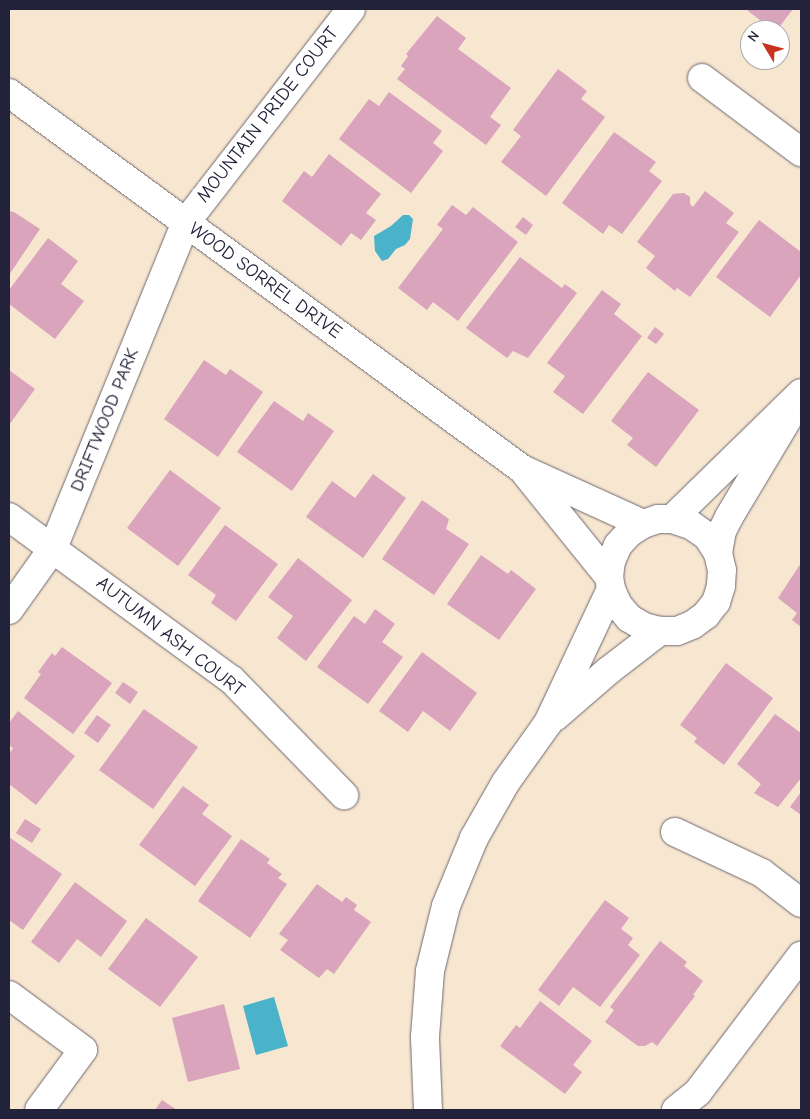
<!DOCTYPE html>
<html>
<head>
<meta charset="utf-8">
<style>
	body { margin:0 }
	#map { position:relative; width:810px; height:1119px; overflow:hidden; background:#f7e6d0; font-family:"Comic Neue",sans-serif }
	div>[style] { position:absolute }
	.water>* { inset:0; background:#4bb3c9 }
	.building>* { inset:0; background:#d9a4bc }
	.roads { filter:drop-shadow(0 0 1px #6d676f) drop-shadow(0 0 1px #6d676f) }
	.street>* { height:28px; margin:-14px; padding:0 14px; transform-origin:14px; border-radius:14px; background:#fff }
	.secondary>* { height:28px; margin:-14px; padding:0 14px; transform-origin:14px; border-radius:14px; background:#fff }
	span { translate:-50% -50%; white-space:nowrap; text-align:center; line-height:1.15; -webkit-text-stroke:5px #fff; paint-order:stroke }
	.street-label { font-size:19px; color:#22223b }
	.frame { position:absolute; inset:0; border:10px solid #22223b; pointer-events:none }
	.north { position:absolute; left:740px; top:20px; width:50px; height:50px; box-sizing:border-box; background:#fff; border:1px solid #a7a7b1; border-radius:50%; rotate:307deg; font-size:14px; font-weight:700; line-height:20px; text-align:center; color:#22223b }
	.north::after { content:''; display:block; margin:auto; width:18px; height:22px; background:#c8321e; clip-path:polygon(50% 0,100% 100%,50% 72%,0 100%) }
</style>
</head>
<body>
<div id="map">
	<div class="water">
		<i style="clip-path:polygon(403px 215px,409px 215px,413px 219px,410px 239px,405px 245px,396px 249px,388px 259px,382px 261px,375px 251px,374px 236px,391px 226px)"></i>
		<i style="clip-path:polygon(274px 997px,288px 1046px,256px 1055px,243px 1006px)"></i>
	</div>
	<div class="building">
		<i style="clip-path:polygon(749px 9px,793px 9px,777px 30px,773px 30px,748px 11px)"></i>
		<i style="clip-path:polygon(437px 16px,466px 38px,458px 49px,511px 88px,490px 117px,501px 125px,486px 145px,397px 79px,405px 69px,401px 66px,408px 56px,406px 54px)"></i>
		<i style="clip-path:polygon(558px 69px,587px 91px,581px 99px,605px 117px,546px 196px,501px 162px,521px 136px,513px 130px)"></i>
		<i style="clip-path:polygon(389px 92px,442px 131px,433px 143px,443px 151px,411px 193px,339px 139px,369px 99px,379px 106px)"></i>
		<i style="clip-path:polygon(614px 132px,656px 162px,649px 171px,662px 181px,622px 234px,609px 225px,603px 234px,562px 203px)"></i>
		<i style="clip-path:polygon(329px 154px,381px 194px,366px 213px,376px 220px,361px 240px,351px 233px,341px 246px,282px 201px,304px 171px,312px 177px)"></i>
		<i style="clip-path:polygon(705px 191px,734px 213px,726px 223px,739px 232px,690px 297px,677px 288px,675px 291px,646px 268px,655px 256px,637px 242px,673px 194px,684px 193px,690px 197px,690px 204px,693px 207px)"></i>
		<i style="clip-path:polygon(452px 205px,466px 215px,473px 207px,518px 242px,458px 321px,433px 302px,427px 310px,398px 288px,443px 229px,437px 225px)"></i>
		<i style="clip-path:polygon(9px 211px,14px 212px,40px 229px,9px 275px)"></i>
		<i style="clip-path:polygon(523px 217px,533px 225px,526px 235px,515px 227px)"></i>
		<i style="clip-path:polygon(759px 220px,801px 252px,801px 275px,770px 317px,716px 277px)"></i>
		<i style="clip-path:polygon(48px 238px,78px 261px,61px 284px,84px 301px,55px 339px,9px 304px,9px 290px)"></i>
		<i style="clip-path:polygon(520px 257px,562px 288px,565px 284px,577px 293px,528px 358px,513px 351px,507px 358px,466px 328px)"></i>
		<i style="clip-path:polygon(602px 290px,621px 304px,614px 314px,642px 336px,583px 414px,553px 392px,565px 376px,547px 363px)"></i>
		<i style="clip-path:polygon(655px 327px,664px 334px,656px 344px,647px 338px)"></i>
		<i style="clip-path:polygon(204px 360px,226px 375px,230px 369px,263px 392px,218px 457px,164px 419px)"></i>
		<i style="clip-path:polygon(9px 370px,35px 389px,9px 425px)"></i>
		<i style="clip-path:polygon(648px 372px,699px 410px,656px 467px,627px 445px,633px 438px,611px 421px)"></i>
		<i style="clip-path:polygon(274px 401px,303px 421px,308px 413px,334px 431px,292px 491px,237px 452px)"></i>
		<i style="clip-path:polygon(170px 470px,221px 508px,178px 566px,127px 528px)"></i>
		<i style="clip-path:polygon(373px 474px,406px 498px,363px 558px,306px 517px,332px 481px,355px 498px)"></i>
		<i style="clip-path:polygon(422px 500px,449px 519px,446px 529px,469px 544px,434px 595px,382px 559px)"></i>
		<i style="clip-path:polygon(225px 525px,278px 564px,236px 621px,211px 603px,216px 595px,188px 575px)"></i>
		<i style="clip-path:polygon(481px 555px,508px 574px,511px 570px,536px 589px,499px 640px,447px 604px)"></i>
		<i style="clip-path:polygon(298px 558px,352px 600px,306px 661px,277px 638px,293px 616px,268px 597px)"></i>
		<i style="clip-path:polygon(801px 563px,801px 627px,792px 620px,797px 613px,778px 598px)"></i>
		<i style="clip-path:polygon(375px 609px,395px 624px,382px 642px,403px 657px,368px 704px,317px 667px,354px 616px,365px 624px)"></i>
		<i style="clip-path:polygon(62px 647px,112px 683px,73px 734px,24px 698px,41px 674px,38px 672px,52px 653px,55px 656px)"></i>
		<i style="clip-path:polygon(422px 652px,477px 693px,450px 731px,423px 711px,408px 732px,379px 711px)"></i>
		<i style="clip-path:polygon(726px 663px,773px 698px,724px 765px,694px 742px,697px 738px,680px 725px)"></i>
		<i style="clip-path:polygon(123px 682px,138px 692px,130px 704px,115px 693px)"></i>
		<i style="clip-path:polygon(144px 709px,198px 747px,153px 809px,99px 770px)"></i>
		<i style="clip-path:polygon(18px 711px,75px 756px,36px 805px,9px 784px,9px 754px,13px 748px,9px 745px,9px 723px)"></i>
		<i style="clip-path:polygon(775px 714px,801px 733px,801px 778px,778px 807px,754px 793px,761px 784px,737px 764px)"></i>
		<i style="clip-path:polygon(97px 715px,111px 725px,98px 743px,84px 733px)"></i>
		<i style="clip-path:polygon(183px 786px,209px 805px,202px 814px,232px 836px,195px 886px,139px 845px)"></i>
		<i style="clip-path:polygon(801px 792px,801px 815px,790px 807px)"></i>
		<i style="clip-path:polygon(25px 819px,41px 829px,32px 843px,16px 833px)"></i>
		<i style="clip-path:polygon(9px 837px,62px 874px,23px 930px,9px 920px)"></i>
		<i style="clip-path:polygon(241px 839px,270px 859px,267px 863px,282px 874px,278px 878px,287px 884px,250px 938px,198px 901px)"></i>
		<i style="clip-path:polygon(75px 882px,127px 921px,101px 957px,77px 939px,59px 963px,31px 942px)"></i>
		<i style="clip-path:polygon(317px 884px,342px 902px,346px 897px,357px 905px,354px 910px,371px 922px,334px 974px,327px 969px,319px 978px,280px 950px,288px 940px,279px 934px)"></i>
		<i style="clip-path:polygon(605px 900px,629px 918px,621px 929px,633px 938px,628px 945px,640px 955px,600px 1007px,573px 987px,559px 1006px,538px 990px)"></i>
		<i style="clip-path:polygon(146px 918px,198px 957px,160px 1007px,108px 969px)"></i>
		<i style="clip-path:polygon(660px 941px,687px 962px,684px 966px,703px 981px,693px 995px,695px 996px,657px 1046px,652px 1042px,645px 1046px,638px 1046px,605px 1022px,614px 1010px,610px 1007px)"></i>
		<i style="clip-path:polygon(540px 1001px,592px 1041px,573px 1065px,582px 1072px,565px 1094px,500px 1046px,516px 1025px,520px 1028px)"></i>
		<i style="clip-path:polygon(224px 1004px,240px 1069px,188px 1082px,172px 1018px)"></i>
		<i style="clip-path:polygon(162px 1100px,177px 1110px,155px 1110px)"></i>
	</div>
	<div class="roads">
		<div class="street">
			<i style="left:702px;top:78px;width:124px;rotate:36.8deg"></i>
			<i style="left:9px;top:93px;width:636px;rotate:36.24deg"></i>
			<i style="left:522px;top:469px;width:133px;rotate:24.4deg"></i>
			<i style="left:526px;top:474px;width:132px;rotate:51.1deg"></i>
			<i style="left:9px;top:517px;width:276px;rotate:36.2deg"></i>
			<i style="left:232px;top:680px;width:161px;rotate:45.8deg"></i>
			<i style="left:9px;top:610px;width:76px;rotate:-54.6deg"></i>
			<i style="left:53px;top:548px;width:352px;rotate:-67.8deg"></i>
			<i style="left:186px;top:222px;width:269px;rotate:-52.2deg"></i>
			<i style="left:675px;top:832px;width:96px;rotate:25.2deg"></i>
			<i style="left:762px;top:873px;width:49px;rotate:37.6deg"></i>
			<i style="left:9px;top:995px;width:92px;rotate:36.6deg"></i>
			<i style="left:83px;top:1050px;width:74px;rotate:126.3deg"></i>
			<i style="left:676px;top:1110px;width:28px;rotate:-39deg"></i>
			<i style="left:698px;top:1092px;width:171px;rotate:-52.9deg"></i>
		</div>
		<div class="secondary">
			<i style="left:672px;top:519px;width:20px;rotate:18deg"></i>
			<i style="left:691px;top:525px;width:19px;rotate:35deg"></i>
			<i style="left:707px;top:536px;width:20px;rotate:57deg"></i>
			<i style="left:718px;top:553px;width:17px;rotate:77deg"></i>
			<i style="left:722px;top:570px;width:16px;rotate:94deg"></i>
			<i style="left:721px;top:586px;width:17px;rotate:107deg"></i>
			<i style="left:716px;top:602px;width:16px;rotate:128deg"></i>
			<i style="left:706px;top:615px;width:17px;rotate:144deg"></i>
			<i style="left:692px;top:625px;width:16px;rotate:158deg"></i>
			<i style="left:677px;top:631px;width:17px;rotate:180deg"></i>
			<i style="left:660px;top:631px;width:16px;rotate:-166deg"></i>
			<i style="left:644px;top:627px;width:17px;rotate:-149deg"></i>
			<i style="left:629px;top:618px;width:17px;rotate:-130deg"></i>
			<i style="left:618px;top:605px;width:17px;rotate:-114deg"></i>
			<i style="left:611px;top:589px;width:12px;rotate:-99deg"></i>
			<i style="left:609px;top:577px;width:16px;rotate:-83deg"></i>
			<i style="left:611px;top:561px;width:17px;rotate:-66deg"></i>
			<i style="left:618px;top:545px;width:16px;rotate:-47deg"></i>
			<i style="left:629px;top:533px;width:17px;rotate:-33deg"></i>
			<i style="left:643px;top:524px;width:16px;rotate:-18deg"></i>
			<i style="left:658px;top:519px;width:14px"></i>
			<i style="left:672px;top:519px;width:180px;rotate:-44.3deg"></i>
			<i style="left:718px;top:553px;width:22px;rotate:-80deg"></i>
			<i style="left:722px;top:531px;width:16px;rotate:-63deg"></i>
			<i style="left:729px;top:517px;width:113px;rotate:-59.1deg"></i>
			<i style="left:555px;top:717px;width:70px;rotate:-41deg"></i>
			<i style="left:608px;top:671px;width:66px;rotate:-37.6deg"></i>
			<i style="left:428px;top:1110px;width:73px;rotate:-92.4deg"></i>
			<i style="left:425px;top:1037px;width:66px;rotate:-85.7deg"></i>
			<i style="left:430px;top:971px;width:67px;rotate:-76.2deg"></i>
			<i style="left:446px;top:906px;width:74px;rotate:-67.6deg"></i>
			<i style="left:474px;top:838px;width:64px;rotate:-60.3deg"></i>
			<i style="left:506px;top:782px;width:72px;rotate:-54.6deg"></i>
			<i style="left:548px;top:723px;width:148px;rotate:-64.8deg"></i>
		</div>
	</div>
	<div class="street-label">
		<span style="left:268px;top:115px;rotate:-52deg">MOUNTAIN PRIDE COURT</span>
		<span style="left:265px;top:281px;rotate:36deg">WOOD SORREL DRIVE</span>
		<span style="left:105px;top:420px;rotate:-68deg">DRIFTWOOD PARK</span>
		<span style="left:170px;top:637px;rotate:38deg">AUTUMN ASH COURT</span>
	</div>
	<div class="frame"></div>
	<div class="north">N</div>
</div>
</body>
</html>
